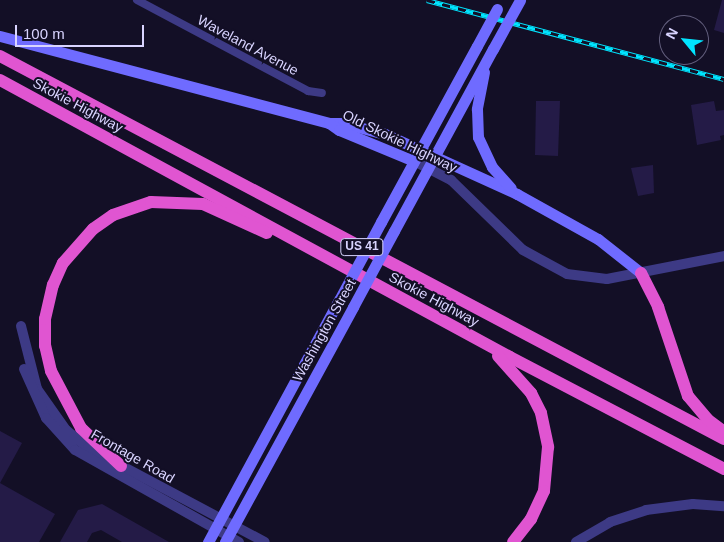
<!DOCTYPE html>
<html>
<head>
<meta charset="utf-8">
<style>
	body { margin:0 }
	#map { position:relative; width:724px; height:542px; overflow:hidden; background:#130f26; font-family:Arial,sans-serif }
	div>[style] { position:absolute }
	.building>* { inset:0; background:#241b47 }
	.minor>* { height:8px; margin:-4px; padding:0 4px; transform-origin:4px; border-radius:4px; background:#3d3a85 }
	.tertiary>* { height:10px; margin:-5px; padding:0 5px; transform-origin:5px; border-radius:5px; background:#3d3a85 }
	.secondary>* { height:11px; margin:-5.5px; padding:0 5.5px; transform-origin:5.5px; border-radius:5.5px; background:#6f6bff }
	.trunk>* { height:12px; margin:-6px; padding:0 6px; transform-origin:6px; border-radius:6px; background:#e055d1 }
	.rail>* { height:4.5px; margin-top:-2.25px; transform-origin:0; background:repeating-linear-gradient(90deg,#130f26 0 8px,#00e5ff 0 16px); box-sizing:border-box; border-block:1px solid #00e5ff }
	.secondary-bridge>* { height:11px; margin:-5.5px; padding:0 5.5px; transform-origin:5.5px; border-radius:5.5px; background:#6f6bff }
	span { translate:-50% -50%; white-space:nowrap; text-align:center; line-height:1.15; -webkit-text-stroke:4px #130f26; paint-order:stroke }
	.shield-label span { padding:1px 4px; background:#130f26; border:1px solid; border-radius:4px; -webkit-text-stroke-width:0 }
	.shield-label { font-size:12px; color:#d9d4ff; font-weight:700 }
	.street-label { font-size:14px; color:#d9d4ff }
	.north { position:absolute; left:659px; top:15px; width:50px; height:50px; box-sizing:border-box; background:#130f26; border:1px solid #625e7d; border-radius:50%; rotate:298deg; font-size:14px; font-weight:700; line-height:20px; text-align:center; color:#d9d4ff }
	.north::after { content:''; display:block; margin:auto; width:18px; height:22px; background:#00e5ff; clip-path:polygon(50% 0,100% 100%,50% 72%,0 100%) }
	.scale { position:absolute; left:15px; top:25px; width:129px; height:22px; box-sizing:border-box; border:2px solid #d9d4ff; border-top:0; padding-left:6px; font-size:15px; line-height:18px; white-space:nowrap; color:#d9d4ff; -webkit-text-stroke:4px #130f26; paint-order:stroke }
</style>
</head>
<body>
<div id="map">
	<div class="building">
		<i style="clip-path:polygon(722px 0,724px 0,724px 33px,714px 30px)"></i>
		<i style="clip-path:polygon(536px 101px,560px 101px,558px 156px,535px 155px)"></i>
		<i style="clip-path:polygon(714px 101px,716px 111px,724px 110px,724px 135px,720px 136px,721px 140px,697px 145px,691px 105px)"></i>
		<i style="clip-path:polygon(653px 165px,654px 193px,638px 196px,631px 168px)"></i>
		<i style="clip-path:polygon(0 431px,22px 443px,0 483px)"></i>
		<i style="clip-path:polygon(0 483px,55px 514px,39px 542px,0 542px)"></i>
		<i style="clip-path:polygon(102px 504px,169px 542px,122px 542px,101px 530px,92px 533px,87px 542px,60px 542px,78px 510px)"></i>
	</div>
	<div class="minor">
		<i style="left:137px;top:0;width:194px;rotate:28deg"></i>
		<i style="left:308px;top:91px;width:14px;rotate:8deg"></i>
	</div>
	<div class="tertiary">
		<i style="left:414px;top:161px;width:42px;rotate:27.2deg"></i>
		<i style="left:451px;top:180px;width:100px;rotate:44.2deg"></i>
		<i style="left:523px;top:250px;width:50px;rotate:28.6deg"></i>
		<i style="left:567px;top:274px;width:40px;rotate:7.1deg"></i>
		<i style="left:607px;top:279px;width:119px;rotate:-11.1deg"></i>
		<i style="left:21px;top:326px;width:65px;rotate:75.7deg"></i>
		<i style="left:37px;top:389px;width:50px;rotate:54.7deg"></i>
		<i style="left:66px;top:430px;width:28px;rotate:39deg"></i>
		<i style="left:88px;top:448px;width:200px;rotate:28deg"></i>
		<i style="left:24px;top:369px;width:54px;rotate:65.8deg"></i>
		<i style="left:46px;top:418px;width:43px;rotate:47.8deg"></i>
		<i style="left:75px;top:450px;width:188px;rotate:29.3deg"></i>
		<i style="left:576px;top:542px;width:39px;rotate:-30deg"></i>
		<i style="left:610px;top:522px;width:38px;rotate:-18deg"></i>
		<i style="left:646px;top:510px;width:47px;rotate:-7.3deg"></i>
		<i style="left:693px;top:504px;width:31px;rotate:4deg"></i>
	</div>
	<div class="secondary">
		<i style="left:0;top:36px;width:340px;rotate:14.8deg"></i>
		<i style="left:329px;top:123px;width:14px"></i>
		<i style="left:343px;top:123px;width:43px;rotate:14.7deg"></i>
		<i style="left:385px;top:134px;width:145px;rotate:24.4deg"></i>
		<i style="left:517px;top:194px;width:93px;rotate:29.1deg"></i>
		<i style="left:598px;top:239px;width:55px;rotate:38.3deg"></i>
		<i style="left:484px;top:72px;width:38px;rotate:101deg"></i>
		<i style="left:477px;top:109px;width:28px;rotate:88deg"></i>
		<i style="left:478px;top:137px;width:33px;rotate:65deg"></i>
		<i style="left:492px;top:167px;width:28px;rotate:48deg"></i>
		<i style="left:329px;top:123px;width:12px;rotate:35deg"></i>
		<i style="left:339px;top:130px;width:81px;rotate:22.5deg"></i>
		<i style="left:381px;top:222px;width:200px;rotate:-61.4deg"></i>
		<i style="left:394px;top:231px;width:207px;rotate:-61.5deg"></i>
		<i style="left:208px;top:542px;width:275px;rotate:-61.6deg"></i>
		<i style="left:225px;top:542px;width:268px;rotate:-61.4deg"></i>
	</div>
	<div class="trunk">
		<i style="left:0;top:56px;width:819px;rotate:27.88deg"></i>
		<i style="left:0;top:80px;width:580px;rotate:28.51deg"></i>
		<i style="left:510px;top:357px;width:242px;rotate:27.6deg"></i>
		<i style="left:641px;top:273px;width:38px;rotate:63deg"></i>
		<i style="left:658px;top:307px;width:94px;rotate:71.4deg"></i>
		<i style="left:688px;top:396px;width:30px;rotate:50deg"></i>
		<i style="left:707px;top:419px;width:21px;rotate:37deg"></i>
		<i style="left:498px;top:356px;width:50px;rotate:48.3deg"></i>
		<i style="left:531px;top:393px;width:22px;rotate:63deg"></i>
		<i style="left:541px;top:413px;width:35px;rotate:78deg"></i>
		<i style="left:548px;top:447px;width:44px;rotate:95.2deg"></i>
		<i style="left:544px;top:491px;width:31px;rotate:115deg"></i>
		<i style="left:531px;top:519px;width:29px;rotate:128deg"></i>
		<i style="left:121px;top:466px;width:55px;rotate:-136.5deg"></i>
		<i style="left:81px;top:428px;width:64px;rotate:-117.8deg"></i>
		<i style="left:51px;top:371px;width:26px;rotate:-103deg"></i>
		<i style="left:45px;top:346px;width:27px;rotate:-90deg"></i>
		<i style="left:45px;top:319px;width:35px;rotate:-77deg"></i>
		<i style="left:53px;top:285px;width:24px;rotate:-66deg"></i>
		<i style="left:63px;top:263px;width:45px;rotate:-48.6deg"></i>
		<i style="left:93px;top:229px;width:24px;rotate:-35deg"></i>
		<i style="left:113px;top:215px;width:40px;rotate:-18.9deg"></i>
		<i style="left:151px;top:202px;width:52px;rotate:2.2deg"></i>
		<i style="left:203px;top:204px;width:70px;rotate:24.4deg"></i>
	</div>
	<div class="rail">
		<i style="left:427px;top:0;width:307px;rotate:14.9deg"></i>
	</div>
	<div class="secondary-bridge">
		<i style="left:477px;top:46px;width:42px;rotate:-61.6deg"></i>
		<i style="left:493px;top:49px;width:56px;rotate:-61.1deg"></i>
		<i style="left:339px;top:300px;width:89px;rotate:-61.7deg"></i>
		<i style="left:353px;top:307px;width:86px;rotate:-61.7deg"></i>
	</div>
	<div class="shield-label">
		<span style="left:362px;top:247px">US 41</span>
	</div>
	<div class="street-label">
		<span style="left:248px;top:45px;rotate:28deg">Waveland Avenue</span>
		<span style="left:78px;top:105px;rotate:28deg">Skokie Highway</span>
		<span style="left:400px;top:141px;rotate:26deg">Old Skokie Highway</span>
		<span style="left:434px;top:299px;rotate:28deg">Skokie Highway</span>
		<span style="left:324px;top:330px;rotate:-61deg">Washington Street</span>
		<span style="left:133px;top:456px;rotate:30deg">Frontage Road</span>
	</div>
	<div class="north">N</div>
	<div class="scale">100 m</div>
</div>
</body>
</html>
